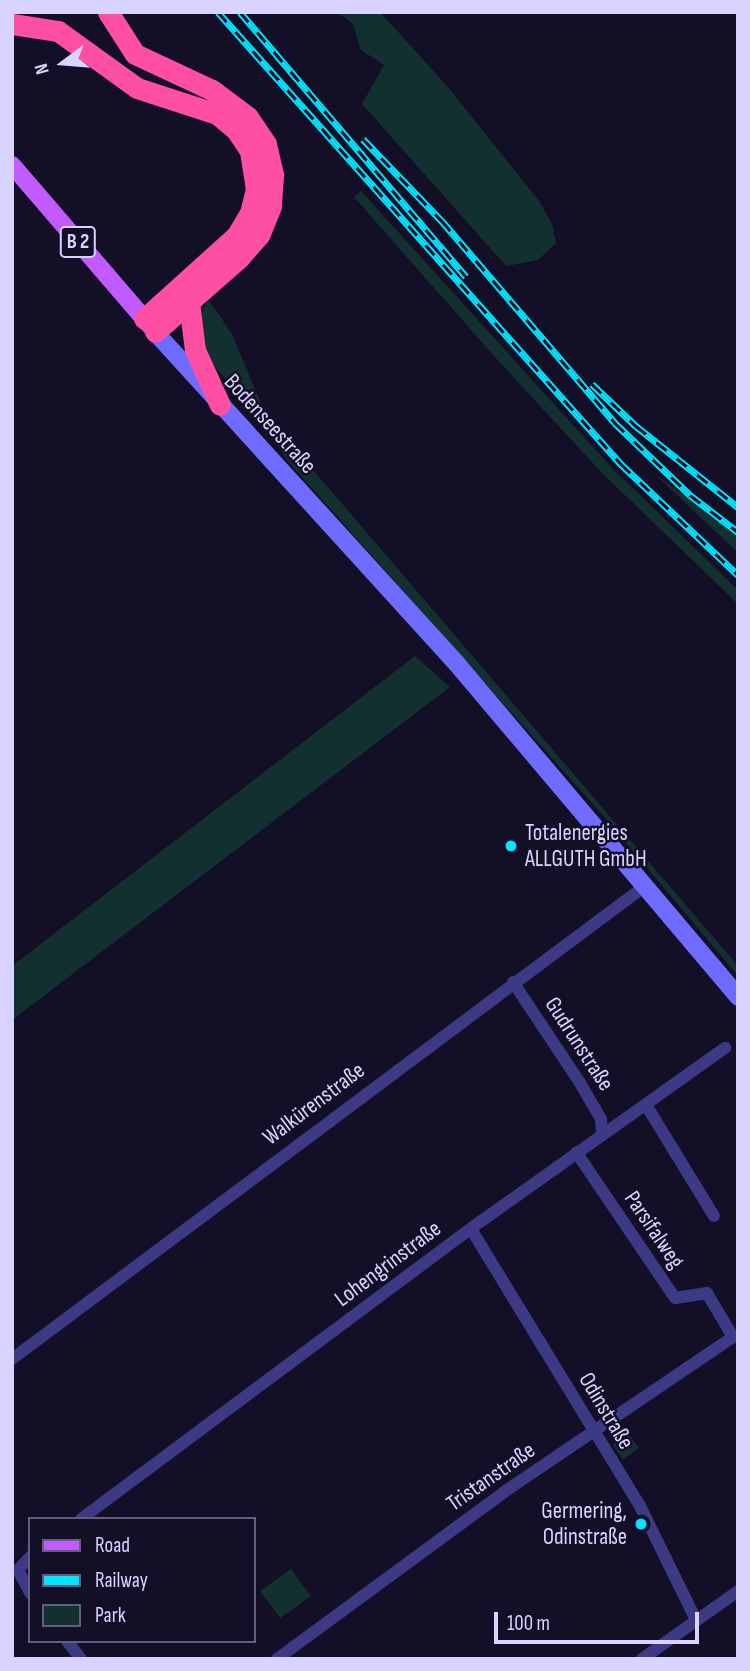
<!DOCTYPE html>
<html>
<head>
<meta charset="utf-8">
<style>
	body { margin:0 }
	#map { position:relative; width:750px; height:1671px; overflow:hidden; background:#130f26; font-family:"Sofia Sans Condensed",sans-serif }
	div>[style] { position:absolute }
	.green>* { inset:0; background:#12302f }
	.street>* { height:12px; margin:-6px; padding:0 6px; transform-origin:6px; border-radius:6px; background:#3d3a85 }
	.secondary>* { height:18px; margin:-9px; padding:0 9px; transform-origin:9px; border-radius:9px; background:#6f6bff }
	.primary>* { height:18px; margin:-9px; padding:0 9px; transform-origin:9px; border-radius:9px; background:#c25bff }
	.highway>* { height:21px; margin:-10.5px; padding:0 10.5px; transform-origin:10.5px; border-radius:10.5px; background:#ff4fa3 }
	.rail>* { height:7px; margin-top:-3.5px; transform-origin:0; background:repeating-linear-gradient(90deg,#130f26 0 13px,#00e5ff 0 26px); box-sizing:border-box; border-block:2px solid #00e5ff }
	.dots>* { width:19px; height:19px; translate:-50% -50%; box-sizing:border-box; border:4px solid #130f26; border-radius:50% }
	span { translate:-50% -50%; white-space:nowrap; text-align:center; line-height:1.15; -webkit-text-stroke:5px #130f26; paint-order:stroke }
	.shield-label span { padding:2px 5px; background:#130f26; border:2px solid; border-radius:5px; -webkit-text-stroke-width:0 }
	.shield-label { font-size:21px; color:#d9d4ff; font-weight:700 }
	.street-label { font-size:23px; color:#d9d4ff }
	.poi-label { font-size:23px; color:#d9d4ff }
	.left { translate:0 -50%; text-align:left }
	.right { translate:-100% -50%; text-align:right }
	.frame { position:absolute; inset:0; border:14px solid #d9d4ff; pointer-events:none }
	.legend { position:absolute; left:28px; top:1517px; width:228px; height:126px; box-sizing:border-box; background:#130f26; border:2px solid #625e7d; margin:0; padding:9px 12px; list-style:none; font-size:21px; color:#d9d4ff }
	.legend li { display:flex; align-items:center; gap:14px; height:35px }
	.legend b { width:35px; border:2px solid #625e7d }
	.north { position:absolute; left:28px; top:28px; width:70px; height:70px; -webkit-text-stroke:5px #130f26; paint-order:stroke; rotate:254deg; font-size:19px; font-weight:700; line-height:28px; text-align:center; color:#d9d4ff }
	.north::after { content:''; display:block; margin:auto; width:24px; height:32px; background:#d9d4ff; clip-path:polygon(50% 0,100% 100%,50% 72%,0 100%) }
	.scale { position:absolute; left:494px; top:1612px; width:205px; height:32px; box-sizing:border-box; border:4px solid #d9d4ff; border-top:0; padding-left:9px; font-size:21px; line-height:24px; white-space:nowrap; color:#d9d4ff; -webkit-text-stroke:5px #130f26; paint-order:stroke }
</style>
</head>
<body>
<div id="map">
	<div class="green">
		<i style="clip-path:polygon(337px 12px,380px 12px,447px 86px,539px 201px,552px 224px,556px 243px,538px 260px,506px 266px,362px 104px,384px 65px,361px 50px,353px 24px)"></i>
		<i style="clip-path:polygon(361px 191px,613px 469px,738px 590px,738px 604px,602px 473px,494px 356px,354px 197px)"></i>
		<i style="clip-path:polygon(208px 299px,232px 334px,260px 401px,284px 436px,738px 966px,738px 976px,606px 819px,286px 459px,265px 426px,201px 350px,201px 314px)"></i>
		<i style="clip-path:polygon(653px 472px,738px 537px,738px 553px)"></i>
		<i style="clip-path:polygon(415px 656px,450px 687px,12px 1020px,12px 966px)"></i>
		<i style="clip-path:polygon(623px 1426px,639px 1448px,623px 1460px,613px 1445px)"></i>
		<i style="clip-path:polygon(291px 1569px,311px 1596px,280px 1618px,260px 1591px)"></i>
	</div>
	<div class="street">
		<i style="left:513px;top:982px;width:121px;rotate:56.4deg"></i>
		<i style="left:580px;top:1083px;width:42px;rotate:59.7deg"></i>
		<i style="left:601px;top:1119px;width:13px;rotate:86deg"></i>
		<i style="left:646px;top:1105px;width:130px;rotate:58.5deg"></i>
		<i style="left:471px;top:1229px;width:322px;rotate:58.6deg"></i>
		<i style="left:639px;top:1504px;width:129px;rotate:63.8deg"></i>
		<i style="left:12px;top:1359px;width:790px;rotate:-36.77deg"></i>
		<i style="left:81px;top:1519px;width:497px;rotate:-36.7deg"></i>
		<i style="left:480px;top:1222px;width:301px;rotate:-35.4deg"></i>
		<i style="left:30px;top:1557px;width:18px;rotate:133deg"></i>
		<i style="left:18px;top:1570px;width:26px;rotate:62deg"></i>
		<i style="left:67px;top:1641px;width:23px;rotate:52deg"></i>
		<i style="left:277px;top:1659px;width:282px;rotate:-36.3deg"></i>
		<i style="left:504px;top:1492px;width:277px;rotate:-34.1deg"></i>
		<i style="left:733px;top:1337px;width:51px;rotate:-120.6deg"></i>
		<i style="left:707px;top:1293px;width:32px;rotate:171deg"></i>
		<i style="left:675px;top:1298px;width:176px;rotate:-124.1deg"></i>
		<i style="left:642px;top:1659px;width:118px;rotate:-35.3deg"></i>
	</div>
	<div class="secondary">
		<i style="left:155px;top:332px;width:449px;rotate:47.7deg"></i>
		<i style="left:457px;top:664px;width:436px;rotate:49.8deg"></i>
	</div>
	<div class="primary">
		<i style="left:12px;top:165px;width:216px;rotate:49.3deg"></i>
	</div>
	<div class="highway">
		<i style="left:108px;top:12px;width:50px;rotate:57.3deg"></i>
		<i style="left:135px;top:54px;width:85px;rotate:25.1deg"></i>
		<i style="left:212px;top:90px;width:45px;rotate:36.9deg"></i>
		<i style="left:248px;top:117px;width:32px;rotate:56deg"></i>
		<i style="left:266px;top:144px;width:32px;rotate:77deg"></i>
		<i style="left:273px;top:175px;width:31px;rotate:94deg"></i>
		<i style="left:271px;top:206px;width:31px;rotate:112deg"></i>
		<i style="left:259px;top:235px;width:29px;rotate:131deg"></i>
		<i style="left:240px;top:257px;width:113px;rotate:138.6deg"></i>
		<i style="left:12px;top:24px;width:47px;rotate:8.7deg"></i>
		<i style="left:58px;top:31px;width:97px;rotate:35.8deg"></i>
		<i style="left:137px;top:88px;width:84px;rotate:18deg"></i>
		<i style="left:217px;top:114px;width:25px;rotate:40deg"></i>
		<i style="left:236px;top:130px;width:25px;rotate:56deg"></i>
		<i style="left:250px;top:151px;width:38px;rotate:81deg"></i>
		<i style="left:256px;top:189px;width:25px;rotate:104deg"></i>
		<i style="left:250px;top:213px;width:26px;rotate:121deg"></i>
		<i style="left:237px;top:235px;width:125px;rotate:137.9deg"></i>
		<i style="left:189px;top:302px;width:48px;rotate:82.9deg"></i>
		<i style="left:195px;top:350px;width:60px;rotate:65.6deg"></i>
	</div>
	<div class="rail">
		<i style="left:218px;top:12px;width:606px;rotate:48.28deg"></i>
		<i style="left:621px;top:464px;width:161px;rotate:43.5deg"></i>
		<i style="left:240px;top:12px;width:348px;rotate:49.5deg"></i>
		<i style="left:363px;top:139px;width:114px;rotate:46.1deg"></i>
		<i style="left:442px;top:221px;width:266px;rotate:49.4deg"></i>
		<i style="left:615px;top:423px;width:104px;rotate:43.8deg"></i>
		<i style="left:690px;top:495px;width:61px;rotate:37.6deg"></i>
		<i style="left:592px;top:384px;width:61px;rotate:43.7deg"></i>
		<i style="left:636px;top:426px;width:130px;rotate:38.5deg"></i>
	</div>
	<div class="dots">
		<i style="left:511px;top:846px;background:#00e5ff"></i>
		<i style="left:641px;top:1524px;background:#00e5ff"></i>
	</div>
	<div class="shield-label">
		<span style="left:78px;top:242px">B 2</span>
	</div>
	<div class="street-label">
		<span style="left:270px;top:424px;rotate:48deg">Bodenseestraße</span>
		<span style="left:579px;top:1044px;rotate:57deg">Gudrunstraße</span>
		<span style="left:314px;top:1104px;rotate:-37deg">Walkürenstraße</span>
		<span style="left:654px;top:1230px;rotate:56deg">Parsifalweg</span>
		<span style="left:388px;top:1264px;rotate:-37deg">Lohengrinstraße</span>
		<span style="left:606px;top:1411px;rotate:59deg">Odinstraße</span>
		<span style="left:491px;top:1477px;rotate:-35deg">Tristanstraße</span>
	</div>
	<div class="poi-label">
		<span class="left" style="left:525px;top:846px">Totalenergies<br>ALLGUTH GmbH</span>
		<span class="right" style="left:627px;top:1524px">Germering,<br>Odinstraße</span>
	</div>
	<div class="frame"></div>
	<ul class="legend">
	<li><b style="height:9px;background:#c25bff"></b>Road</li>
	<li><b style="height:9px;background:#00e5ff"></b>Railway</li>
	<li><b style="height:19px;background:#12302f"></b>Park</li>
	</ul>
	<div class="north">N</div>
	<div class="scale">100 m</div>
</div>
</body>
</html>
